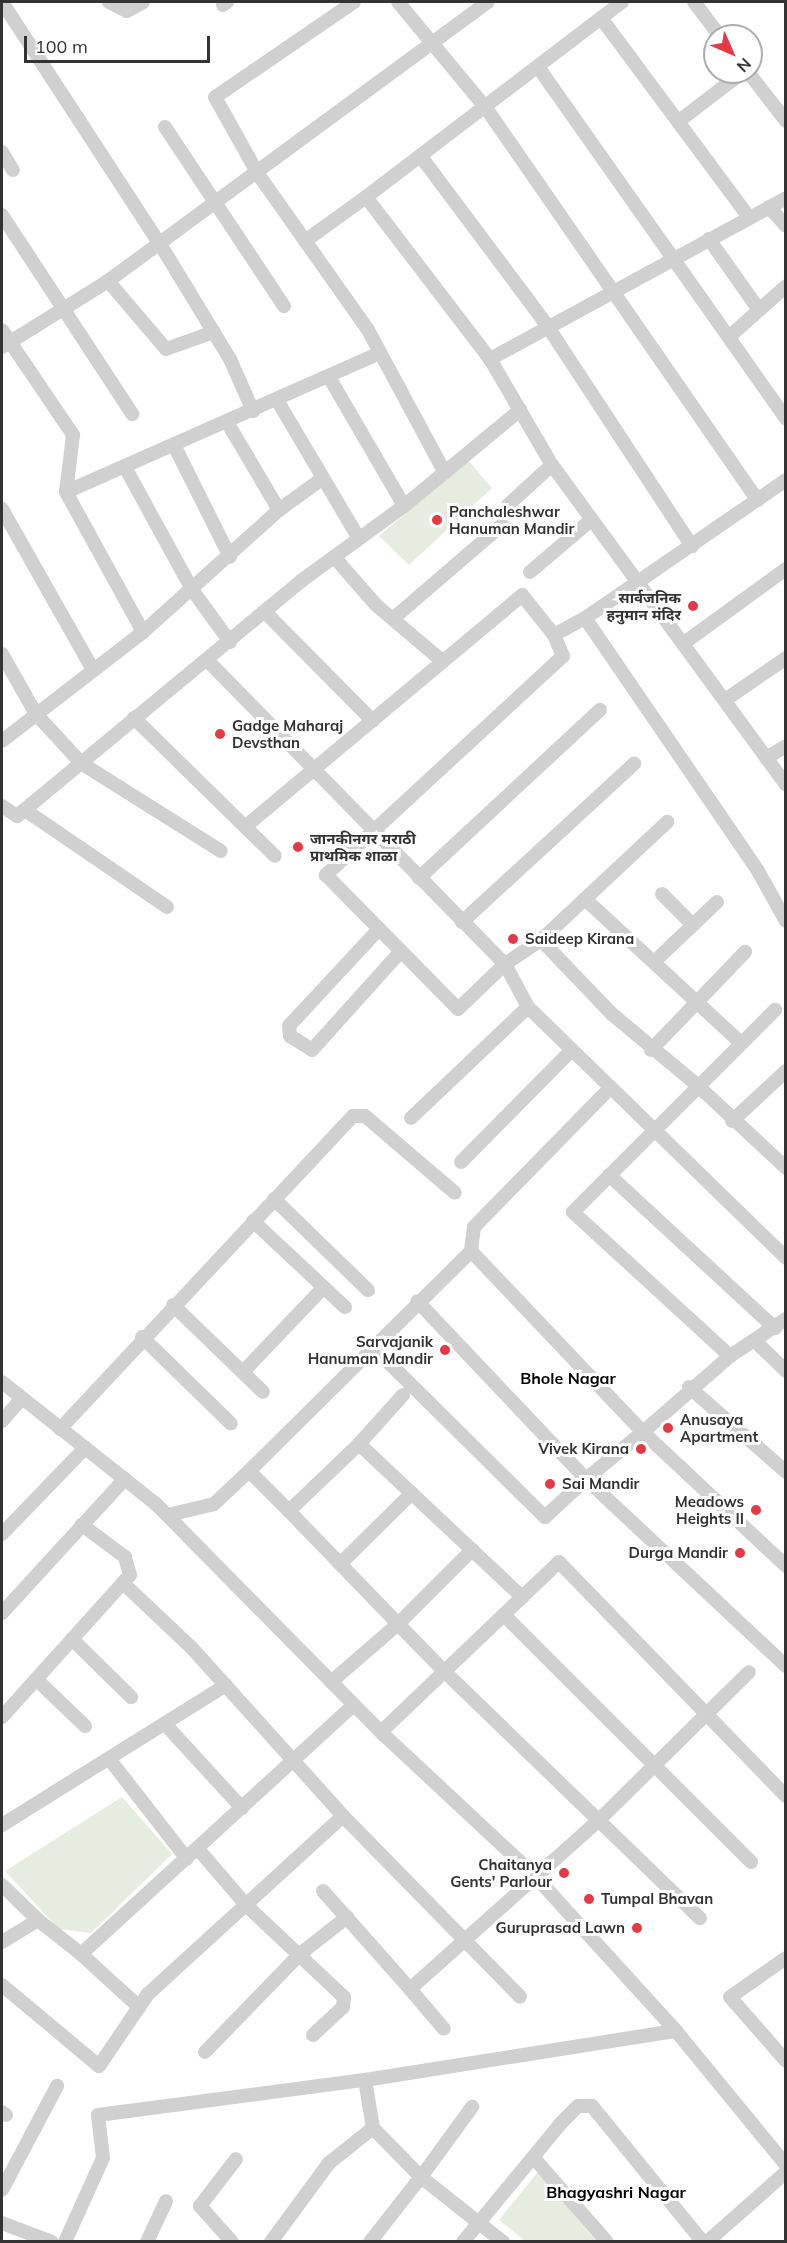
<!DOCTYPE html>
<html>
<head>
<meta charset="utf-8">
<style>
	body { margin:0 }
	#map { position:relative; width:787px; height:2243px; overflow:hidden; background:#fff; font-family:Mulish,"Noto Sans Devanagari",sans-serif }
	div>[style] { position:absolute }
	.green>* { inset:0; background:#e6ecdf }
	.minor>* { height:14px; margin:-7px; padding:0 7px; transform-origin:7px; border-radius:7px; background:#d0d0d0 }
	.dots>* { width:16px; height:16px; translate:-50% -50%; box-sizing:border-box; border:3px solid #fff; border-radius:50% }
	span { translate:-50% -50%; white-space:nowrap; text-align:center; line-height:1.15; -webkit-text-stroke:6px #fff; paint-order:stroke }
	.poi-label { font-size:15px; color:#333; font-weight:700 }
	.left { translate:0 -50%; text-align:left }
	.right { translate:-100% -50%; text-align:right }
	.neighbourhood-label { font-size:16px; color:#000; font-weight:700 }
	.frame { position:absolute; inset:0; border:3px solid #333; pointer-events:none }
	.north { position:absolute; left:703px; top:24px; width:60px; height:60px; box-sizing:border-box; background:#fff; border:2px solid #adadad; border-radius:50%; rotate:135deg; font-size:16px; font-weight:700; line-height:24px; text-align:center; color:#333 }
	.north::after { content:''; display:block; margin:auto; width:21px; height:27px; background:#e63946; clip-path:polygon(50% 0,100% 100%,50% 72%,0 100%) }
	.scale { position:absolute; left:24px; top:36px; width:186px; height:27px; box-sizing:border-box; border:3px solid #333; border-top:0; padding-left:8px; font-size:18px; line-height:21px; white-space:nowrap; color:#333; -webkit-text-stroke:4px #fff; paint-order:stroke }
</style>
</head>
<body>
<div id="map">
	<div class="green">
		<i style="clip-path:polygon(468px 460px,492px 488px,409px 565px,379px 536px)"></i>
		<i style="clip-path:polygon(122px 1797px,172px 1854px,91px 1933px,59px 1929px,5px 1871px)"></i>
		<i style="clip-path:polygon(540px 2169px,579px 2221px,596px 2241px,525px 2241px,499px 2220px)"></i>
	</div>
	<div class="minor">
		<i style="left:2px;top:2px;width:289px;rotate:56.9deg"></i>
		<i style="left:160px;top:244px;width:135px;rotate:58.7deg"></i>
		<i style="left:230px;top:359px;width:57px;rotate:66.1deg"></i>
		<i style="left:109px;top:2px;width:20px;rotate:27deg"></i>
		<i style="left:127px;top:11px;width:18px;rotate:-29deg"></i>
		<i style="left:354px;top:2px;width:168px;rotate:145.6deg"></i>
		<i style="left:215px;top:97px;width:88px;rotate:60.8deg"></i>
		<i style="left:258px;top:174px;width:191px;rotate:54.8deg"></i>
		<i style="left:368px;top:330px;width:162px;rotate:61.7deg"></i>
		<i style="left:398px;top:2px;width:138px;rotate:50.3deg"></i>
		<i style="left:486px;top:108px;width:477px;rotate:55.3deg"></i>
		<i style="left:622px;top:2px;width:322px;rotate:142.7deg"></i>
		<i style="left:366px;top:197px;width:204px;rotate:52.6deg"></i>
		<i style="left:490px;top:359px;width:123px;rotate:59.7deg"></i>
		<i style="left:552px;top:465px;width:396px;rotate:53.8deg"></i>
		<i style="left:694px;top:2px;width:43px;rotate:52.6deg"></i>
		<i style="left:223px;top:5px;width:5px;rotate:-37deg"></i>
		<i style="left:601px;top:18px;width:248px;rotate:53.4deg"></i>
		<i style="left:538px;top:67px;width:430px;rotate:54.8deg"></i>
		<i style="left:748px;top:72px;width:62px;rotate:52.2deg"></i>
		<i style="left:679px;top:121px;width:81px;rotate:-37.4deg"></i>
		<i style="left:165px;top:127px;width:215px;rotate:56.4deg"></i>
		<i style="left:2px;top:152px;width:21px;rotate:59deg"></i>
		<i style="left:422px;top:158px;width:207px;rotate:53.2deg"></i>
		<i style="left:546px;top:324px;width:266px;rotate:56.7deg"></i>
		<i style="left:769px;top:207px;width:25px;rotate:48deg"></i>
		<i style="left:2px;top:215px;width:238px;rotate:56.8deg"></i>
		<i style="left:709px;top:239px;width:87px;rotate:54.8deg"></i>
		<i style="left:305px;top:241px;width:75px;rotate:-35.8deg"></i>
		<i style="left:108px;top:281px;width:89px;rotate:49.5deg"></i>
		<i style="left:166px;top:349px;width:51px;rotate:-19.5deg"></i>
		<i style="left:2px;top:330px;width:127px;rotate:55.9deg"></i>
		<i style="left:73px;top:435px;width:57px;rotate:97deg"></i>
		<i style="left:729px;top:337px;width:76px;rotate:-41.8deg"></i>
		<i style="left:2px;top:347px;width:125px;rotate:-31.9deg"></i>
		<i style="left:108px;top:281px;width:471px;rotate:-36.3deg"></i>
		<i style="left:490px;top:359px;width:337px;rotate:-28.5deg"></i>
		<i style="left:329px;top:377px;width:149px;rotate:59.8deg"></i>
		<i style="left:277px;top:400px;width:159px;rotate:59.4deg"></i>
		<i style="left:227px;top:422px;width:102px;rotate:59.4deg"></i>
		<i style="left:174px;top:445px;width:125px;rotate:63.4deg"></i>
		<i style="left:125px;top:467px;width:141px;rotate:61.3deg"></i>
		<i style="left:193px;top:591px;width:63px;rotate:54deg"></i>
		<i style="left:786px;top:480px;width:244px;rotate:145.5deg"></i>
		<i style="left:585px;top:618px;width:306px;rotate:55.6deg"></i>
		<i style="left:758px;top:871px;width:57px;rotate:60.8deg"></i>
		<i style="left:508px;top:505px;width:59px;rotate:-42.3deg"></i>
		<i style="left:2px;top:509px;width:185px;rotate:60.5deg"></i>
		<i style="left:335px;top:558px;width:62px;rotate:48.9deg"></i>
		<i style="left:376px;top:605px;width:85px;rotate:40.2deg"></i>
		<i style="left:530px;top:572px;width:80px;rotate:-40.4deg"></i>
		<i style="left:265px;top:612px;width:153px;rotate:45.3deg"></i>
		<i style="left:395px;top:617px;width:141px;rotate:-40.7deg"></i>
		<i style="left:143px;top:632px;width:183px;rotate:-41.9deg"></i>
		<i style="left:279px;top:510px;width:54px;rotate:-36deg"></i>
		<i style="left:554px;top:635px;width:35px;rotate:-29deg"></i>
		<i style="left:684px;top:643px;width:126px;rotate:-36deg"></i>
		<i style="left:2px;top:654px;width:69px;rotate:60.5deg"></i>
		<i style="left:36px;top:714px;width:67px;rotate:47.4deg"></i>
		<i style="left:81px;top:763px;width:165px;rotate:32.2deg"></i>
		<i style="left:208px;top:661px;width:424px;rotate:45.6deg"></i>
		<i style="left:505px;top:964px;width:43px;rotate:-33.7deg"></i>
		<i style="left:541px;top:940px;width:103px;rotate:46.2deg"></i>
		<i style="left:612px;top:1014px;width:109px;rotate:39.8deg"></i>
		<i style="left:696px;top:1084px;width:123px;rotate:43deg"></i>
		<i style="left:725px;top:700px;width:74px;rotate:-34.5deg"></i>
		<i style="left:134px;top:718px;width:197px;rotate:44.4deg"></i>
		<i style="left:2px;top:741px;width:178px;rotate:-37.7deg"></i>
		<i style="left:143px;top:632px;width:160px;rotate:-118.8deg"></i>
		<i style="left:66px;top:492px;width:343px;rotate:-23.9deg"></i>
		<i style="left:766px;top:758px;width:23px;rotate:-31deg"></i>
		<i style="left:2px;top:806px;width:18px;rotate:34deg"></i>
		<i style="left:17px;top:816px;width:369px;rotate:-39.6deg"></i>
		<i style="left:301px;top:581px;width:127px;rotate:-36.1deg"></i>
		<i style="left:404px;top:506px;width:151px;rotate:-39.6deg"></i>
		<i style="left:25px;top:810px;width:172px;rotate:34.3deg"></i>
		<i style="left:246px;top:826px;width:360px;rotate:-39.9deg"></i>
		<i style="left:522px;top:595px;width:51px;rotate:51.3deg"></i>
		<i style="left:554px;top:635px;width:23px;rotate:67deg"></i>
		<i style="left:563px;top:656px;width:323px;rotate:137.3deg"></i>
		<i style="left:326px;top:875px;width:188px;rotate:45.4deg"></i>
		<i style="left:458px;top:1009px;width:65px;rotate:-43.8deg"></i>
		<i style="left:505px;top:964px;width:49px;rotate:61.9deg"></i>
		<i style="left:528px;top:1007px;width:360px;rotate:44.2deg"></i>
		<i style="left:419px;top:878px;width:247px;rotate:-42.9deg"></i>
		<i style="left:662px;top:894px;width:44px;rotate:45deg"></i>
		<i style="left:585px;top:899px;width:211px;rotate:42.7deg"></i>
		<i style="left:462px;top:922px;width:234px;rotate:-42.6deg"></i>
		<i style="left:379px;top:929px;width:132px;rotate:132.9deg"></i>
		<i style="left:289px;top:1026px;width:10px;rotate:84deg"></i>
		<i style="left:290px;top:1036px;width:26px;rotate:32deg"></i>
		<i style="left:312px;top:1050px;width:133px;rotate:-48deg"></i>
		<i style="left:541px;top:940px;width:173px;rotate:-43.1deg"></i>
		<i style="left:654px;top:962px;width:87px;rotate:-43.6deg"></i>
		<i style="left:651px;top:1050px;width:136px;rotate:-46.2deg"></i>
		<i style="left:411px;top:1118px;width:161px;rotate:-43.5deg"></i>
		<i style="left:732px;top:1121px;width:74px;rotate:-42.8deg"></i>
		<i style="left:461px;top:1162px;width:156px;rotate:-45.3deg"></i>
		<i style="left:609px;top:1175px;width:226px;rotate:42.7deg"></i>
		<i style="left:274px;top:1199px;width:131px;rotate:44.1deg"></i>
		<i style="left:253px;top:1221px;width:126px;rotate:43.1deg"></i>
		<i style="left:471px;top:1251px;width:250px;rotate:46.5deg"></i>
		<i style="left:643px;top:1432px;width:116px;rotate:-41.1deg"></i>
		<i style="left:730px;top:1356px;width:213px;rotate:-137.5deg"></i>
		<i style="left:573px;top:1212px;width:286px;rotate:-45deg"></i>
		<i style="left:173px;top:1305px;width:125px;rotate:44deg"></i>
		<i style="left:142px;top:1337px;width:124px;rotate:44.3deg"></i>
		<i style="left:756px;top:1342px;width:42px;rotate:44deg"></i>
		<i style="left:375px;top:1349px;width:239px;rotate:44.7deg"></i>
		<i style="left:545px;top:1517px;width:56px;rotate:-42.8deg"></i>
		<i style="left:586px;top:1479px;width:245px;rotate:-133.5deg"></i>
		<i style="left:730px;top:1356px;width:67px;rotate:-33.5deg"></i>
		<i style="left:243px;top:1372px;width:117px;rotate:-46.4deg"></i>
		<i style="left:2px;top:1382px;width:196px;rotate:38.4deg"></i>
		<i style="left:156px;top:1504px;width:325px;rotate:45.4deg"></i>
		<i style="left:384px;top:1735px;width:207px;rotate:43deg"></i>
		<i style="left:535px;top:1876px;width:210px;rotate:47.7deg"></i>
		<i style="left:676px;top:2031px;width:173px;rotate:50.6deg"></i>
		<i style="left:689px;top:1387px;width:129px;rotate:41.2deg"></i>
		<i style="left:2px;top:1421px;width:30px;rotate:-49deg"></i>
		<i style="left:60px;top:1429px;width:429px;rotate:-46.9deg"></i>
		<i style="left:353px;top:1116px;width:12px"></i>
		<i style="left:365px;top:1116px;width:118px;rotate:40.5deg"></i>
		<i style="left:359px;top:1444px;width:66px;rotate:-48.1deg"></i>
		<i style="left:249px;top:1471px;width:57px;rotate:45deg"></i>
		<i style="left:168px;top:1515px;width:47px;rotate:-13.4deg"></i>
		<i style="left:214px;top:1504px;width:48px;rotate:-43.3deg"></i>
		<i style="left:249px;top:1471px;width:313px;rotate:-44.7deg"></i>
		<i style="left:471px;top:1251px;width:24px;rotate:-83deg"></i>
		<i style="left:474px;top:1227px;width:194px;rotate:-45.6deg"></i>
		<i style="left:2px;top:1534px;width:120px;rotate:-46deg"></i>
		<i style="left:472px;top:1550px;width:69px;rotate:43.2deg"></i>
		<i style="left:340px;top:1564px;width:101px;rotate:-44.6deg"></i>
		<i style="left:786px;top:1566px;width:196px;rotate:-136.9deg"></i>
		<i style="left:643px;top:1432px;width:74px;rotate:140.5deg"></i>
		<i style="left:586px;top:1479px;width:274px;rotate:43.1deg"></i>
		<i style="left:123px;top:1583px;width:93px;rotate:43.3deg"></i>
		<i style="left:191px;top:1647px;width:227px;rotate:48deg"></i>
		<i style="left:2px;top:1613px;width:182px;rotate:-47.5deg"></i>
		<i style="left:505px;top:1616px;width:348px;rotate:45deg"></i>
		<i style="left:72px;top:1639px;width:83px;rotate:44.5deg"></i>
		<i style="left:36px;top:1679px;width:68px;rotate:43.8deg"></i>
		<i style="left:331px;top:1682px;width:89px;rotate:-40.9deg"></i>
		<i style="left:398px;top:1624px;width:105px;rotate:-45deg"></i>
		<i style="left:472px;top:1550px;width:155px;rotate:-136.8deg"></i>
		<i style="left:359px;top:1444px;width:97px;rotate:136.3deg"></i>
		<i style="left:289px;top:1511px;width:157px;rotate:46deg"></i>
		<i style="left:398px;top:1624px;width:69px;rotate:45.6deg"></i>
		<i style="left:446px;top:1673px;width:353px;rotate:44deg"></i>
		<i style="left:2px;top:1717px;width:191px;rotate:-48deg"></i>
		<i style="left:130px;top:1575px;width:19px;rotate:-106deg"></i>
		<i style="left:125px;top:1557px;width:54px;rotate:-143.3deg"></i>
		<i style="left:165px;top:1724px;width:114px;rotate:47.5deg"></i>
		<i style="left:381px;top:1732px;width:246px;rotate:-43.7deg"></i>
		<i style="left:559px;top:1562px;width:326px;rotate:45.9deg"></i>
		<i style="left:110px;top:1760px;width:125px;rotate:52.1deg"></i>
		<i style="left:2px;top:1825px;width:264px;rotate:-32deg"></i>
		<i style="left:198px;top:1849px;width:75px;rotate:49.3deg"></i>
		<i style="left:247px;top:1906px;width:133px;rotate:43.2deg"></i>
		<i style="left:344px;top:1997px;width:10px;rotate:96deg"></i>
		<i style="left:343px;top:2007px;width:41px;rotate:137deg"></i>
		<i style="left:2px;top:1885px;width:50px;rotate:44.2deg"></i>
		<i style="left:323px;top:1891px;width:131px;rotate:48.4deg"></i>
		<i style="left:410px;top:1989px;width:255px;rotate:-41.8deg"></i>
		<i style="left:600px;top:1819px;width:209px;rotate:-44.6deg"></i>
		<i style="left:2px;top:1942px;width:42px;rotate:-31.4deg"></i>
		<i style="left:38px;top:1920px;width:55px;rotate:38.3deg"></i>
		<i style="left:81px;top:1954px;width:369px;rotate:-42.4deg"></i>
		<i style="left:81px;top:1954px;width:79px;rotate:42.4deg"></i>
		<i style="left:786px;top:1958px;width:68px;rotate:145.1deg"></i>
		<i style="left:730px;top:1997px;width:85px;rotate:48.8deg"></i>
		<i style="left:2px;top:1985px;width:126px;rotate:39.9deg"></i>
		<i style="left:99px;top:2066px;width:87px;rotate:-55.8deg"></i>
		<i style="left:148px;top:1994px;width:264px;rotate:-42.4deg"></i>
		<i style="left:343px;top:1816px;width:253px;rotate:45.6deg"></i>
		<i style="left:410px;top:1989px;width:52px;rotate:49.6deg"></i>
		<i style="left:205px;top:2052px;width:136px;rotate:-45.9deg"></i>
		<i style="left:300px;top:1954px;width:60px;rotate:-38.2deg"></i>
		<i style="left:365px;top:2080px;width:49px;rotate:80.5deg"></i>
		<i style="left:373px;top:2128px;width:69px;rotate:45.6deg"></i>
		<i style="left:421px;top:2177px;width:87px;rotate:-53.9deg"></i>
		<i style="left:2px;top:2112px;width:5px;rotate:37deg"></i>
		<i style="left:534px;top:2158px;width:111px;rotate:49deg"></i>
		<i style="left:2px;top:2190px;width:118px;rotate:-62.1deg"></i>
		<i style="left:2px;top:2223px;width:53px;rotate:20.8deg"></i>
		<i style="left:65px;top:2242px;width:92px;rotate:-65.7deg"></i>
		<i style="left:103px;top:2158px;width:43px;rotate:-96.6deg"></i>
		<i style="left:98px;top:2115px;width:269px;rotate:-7.5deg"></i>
		<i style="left:365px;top:2080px;width:315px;rotate:-9deg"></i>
		<i style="left:147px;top:2242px;width:45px;rotate:-65.1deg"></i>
		<i style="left:232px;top:2242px;width:48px;rotate:-131.6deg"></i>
		<i style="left:200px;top:2206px;width:59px;rotate:-52.5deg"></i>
		<i style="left:271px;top:2242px;width:98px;rotate:-53.7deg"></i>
		<i style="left:329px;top:2163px;width:56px;rotate:-38.5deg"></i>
		<i style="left:370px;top:2242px;width:83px;rotate:-51.9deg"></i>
		<i style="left:421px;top:2177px;width:105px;rotate:38.4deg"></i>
		<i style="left:463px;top:2242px;width:154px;rotate:-50.5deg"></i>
		<i style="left:561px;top:2123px;width:24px;rotate:-45deg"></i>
		<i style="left:578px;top:2106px;width:14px"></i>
		<i style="left:592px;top:2106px;width:176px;rotate:50.8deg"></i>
		<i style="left:707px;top:2242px;width:106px;rotate:-41.5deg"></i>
	</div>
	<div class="dots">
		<i style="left:437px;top:520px;background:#e63946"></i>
		<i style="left:693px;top:606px;background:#e63946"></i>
		<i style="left:220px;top:734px;background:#e63946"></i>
		<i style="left:298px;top:847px;background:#e63946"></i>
		<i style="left:513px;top:939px;background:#e63946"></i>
		<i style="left:445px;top:1350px;background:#e63946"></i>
		<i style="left:668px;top:1428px;background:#e63946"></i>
		<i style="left:641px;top:1449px;background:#e63946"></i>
		<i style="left:550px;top:1484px;background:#e63946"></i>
		<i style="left:756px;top:1510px;background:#e63946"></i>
		<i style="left:740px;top:1553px;background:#e63946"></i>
		<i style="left:564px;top:1873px;background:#e63946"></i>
		<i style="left:589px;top:1899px;background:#e63946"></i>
		<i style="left:637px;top:1928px;background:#e63946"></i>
	</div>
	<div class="poi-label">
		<span class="left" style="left:449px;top:520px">Panchaleshwar<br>Hanuman Mandir</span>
		<span class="right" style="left:681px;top:606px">सार्वजनिक<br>हनुमान मंदिर</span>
		<span class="left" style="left:232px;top:734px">Gadge Maharaj<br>Devsthan</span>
		<span class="left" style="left:310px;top:847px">जानकीनगर मराठी<br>प्राथमिक शाळा</span>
		<span class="left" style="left:525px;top:939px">Saideep Kirana</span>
		<span class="right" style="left:433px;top:1350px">Sarvajanik<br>Hanuman Mandir</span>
		<span class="left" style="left:680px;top:1428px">Anusaya<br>Apartment</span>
		<span class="right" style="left:629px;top:1449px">Vivek Kirana</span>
		<span class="left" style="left:562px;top:1484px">Sai Mandir</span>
		<span class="right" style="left:744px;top:1510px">Meadows<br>Heights II</span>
		<span class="right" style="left:728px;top:1553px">Durga Mandir</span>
		<span class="right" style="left:552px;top:1873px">Chaitanya<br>Gents' Parlour</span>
		<span class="left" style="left:601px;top:1899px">Tumpal Bhavan</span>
		<span class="right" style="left:625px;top:1928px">Guruprasad Lawn</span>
	</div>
	<div class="neighbourhood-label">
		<span style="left:568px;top:1378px">Bhole Nagar</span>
		<span style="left:616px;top:2192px">Bhagyashri Nagar</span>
	</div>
	<div class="frame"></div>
	<div class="north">N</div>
	<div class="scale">100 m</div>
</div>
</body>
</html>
